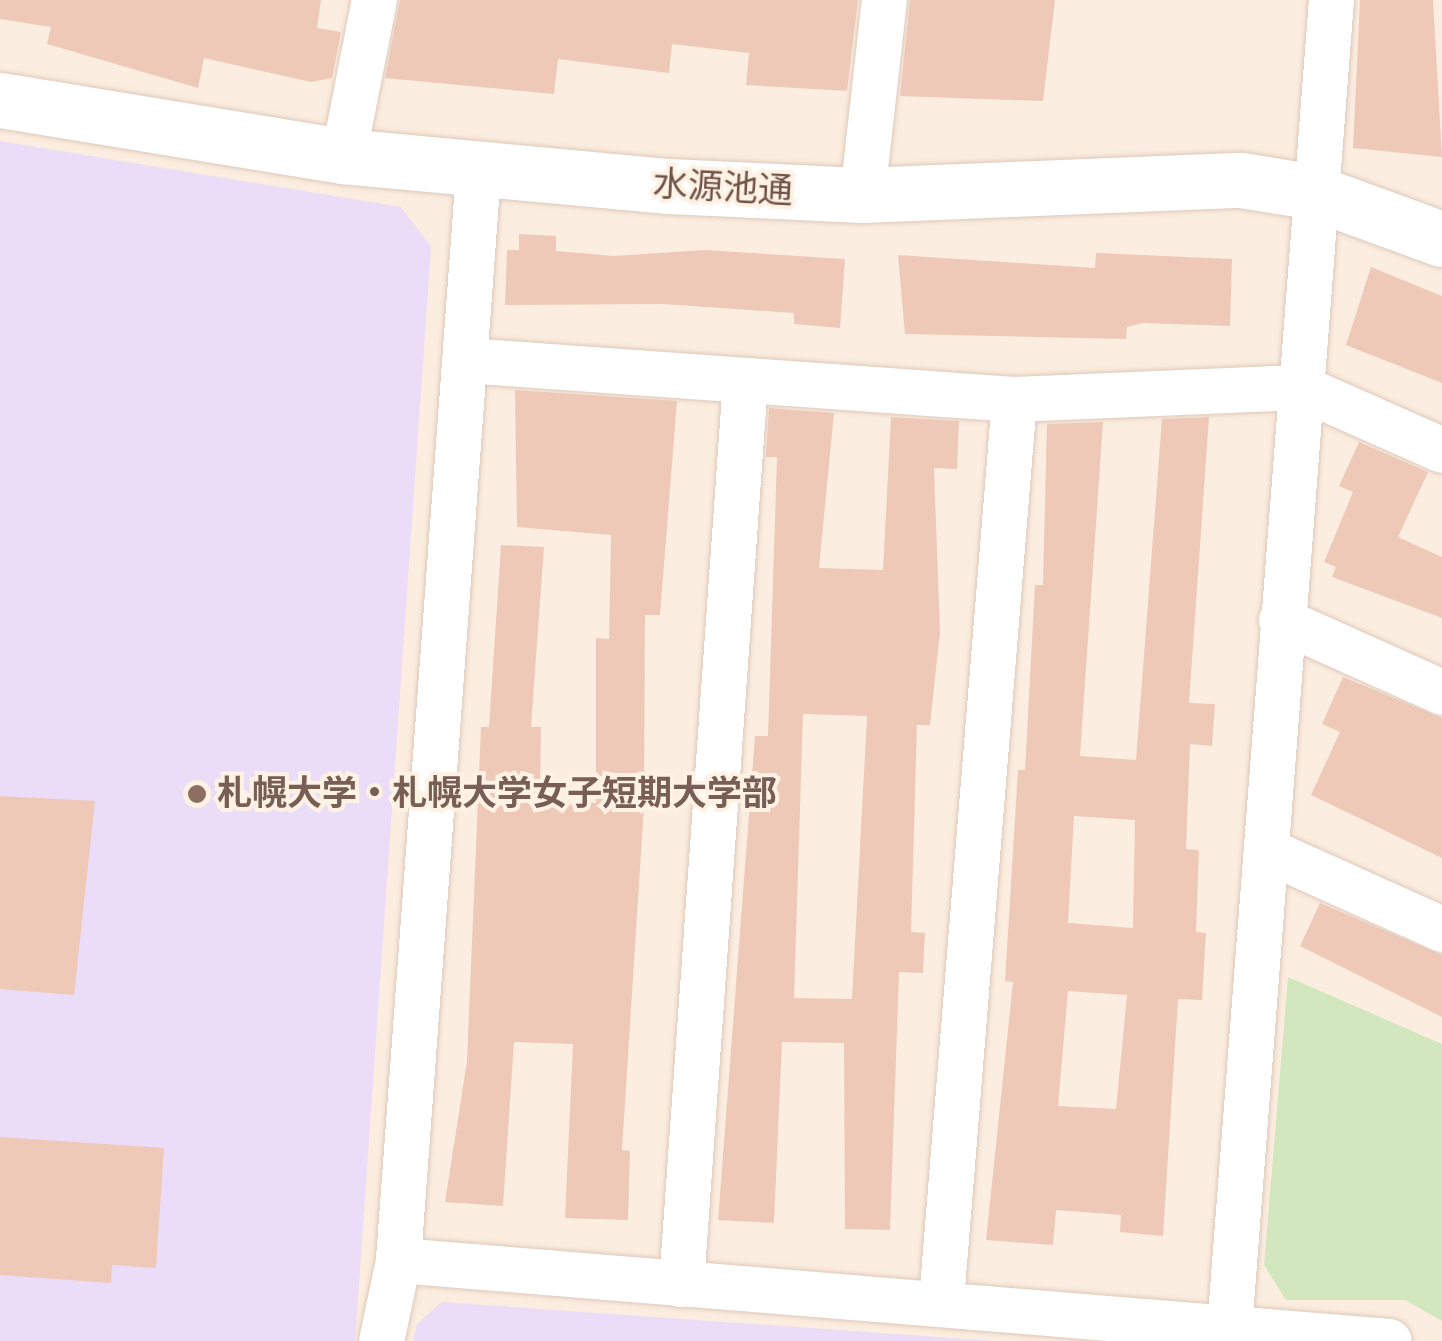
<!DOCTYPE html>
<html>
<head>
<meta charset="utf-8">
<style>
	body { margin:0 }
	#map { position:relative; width:1442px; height:1341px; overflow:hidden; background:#fbeddf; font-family:"Nunito Sans","Noto Sans JP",sans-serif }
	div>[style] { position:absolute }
	.education>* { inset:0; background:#ebdcf7 }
	.green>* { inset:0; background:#d3e7bf }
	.building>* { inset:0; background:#efc9b8 }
	.roads { filter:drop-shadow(0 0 2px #dec9bc) drop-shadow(0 0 2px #dec9bc) }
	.street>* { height:45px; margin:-22.5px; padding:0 22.5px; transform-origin:22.5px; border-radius:22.5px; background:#fff }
	.secondary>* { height:55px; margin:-27.5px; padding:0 27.5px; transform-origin:27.5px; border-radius:27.5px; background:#fff }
	.dots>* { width:28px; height:28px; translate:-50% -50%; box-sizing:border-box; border:5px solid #fef2e5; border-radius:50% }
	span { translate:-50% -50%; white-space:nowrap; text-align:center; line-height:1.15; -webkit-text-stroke:8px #fef2e5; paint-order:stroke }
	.street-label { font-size:35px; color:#705248 }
	.education-label { font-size:35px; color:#785e54; font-weight:700 }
	.left { translate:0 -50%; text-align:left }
</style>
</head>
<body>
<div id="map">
	<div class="education">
		<i style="clip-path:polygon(0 141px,401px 207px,431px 247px,355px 1341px,0 1341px)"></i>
		<i style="clip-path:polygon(442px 1302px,994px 1341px,413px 1341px,417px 1324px)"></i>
	</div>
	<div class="green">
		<i style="clip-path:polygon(1288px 977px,1442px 1044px,1442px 1321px,1405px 1300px,1286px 1300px,1264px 1265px)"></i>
	</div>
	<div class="building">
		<i style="clip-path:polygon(0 0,321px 0,317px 28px,341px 32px,332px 78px,311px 82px,204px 58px,198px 88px,47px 44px,51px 27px,0 19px)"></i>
		<i style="clip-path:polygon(400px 0,858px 0,847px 91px,746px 85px,749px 53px,672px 44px,669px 73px,558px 59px,554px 94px,385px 78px)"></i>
		<i style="clip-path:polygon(910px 0,1055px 0,1043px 101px,900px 96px)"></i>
		<i style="clip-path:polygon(1360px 0,1433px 0,1442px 157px,1353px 148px)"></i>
		<i style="clip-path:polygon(519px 234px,556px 236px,556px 251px,614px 256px,705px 250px,845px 259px,840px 328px,794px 324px,794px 313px,663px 304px,505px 305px,507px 250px,519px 250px)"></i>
		<i style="clip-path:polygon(1096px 253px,1232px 259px,1230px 326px,1143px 323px,1127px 327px,1126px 339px,905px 334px,898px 255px,1095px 268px)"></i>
		<i style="clip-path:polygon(1371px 267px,1442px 296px,1442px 383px,1346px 345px)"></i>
		<i style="clip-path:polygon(515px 390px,677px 401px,660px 615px,645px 615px,644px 806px,622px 1150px,630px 1151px,628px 1220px,565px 1218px,573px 1044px,514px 1042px,503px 1206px,445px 1202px,467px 1061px,481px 727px,489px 727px,501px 545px,544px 547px,531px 727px,541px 727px,540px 800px,596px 803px,596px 638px,609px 639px,611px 535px,517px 527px)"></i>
		<i style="clip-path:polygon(evenodd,769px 408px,834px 413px,819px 568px,883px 570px,891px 417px,959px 421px,957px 469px,934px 468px,940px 632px,930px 725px,917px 725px,911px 932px,925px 933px,923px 973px,899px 972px,890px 1230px,845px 1229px,844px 1043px,782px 1042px,774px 1223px,718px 1220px,755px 736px,768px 736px,777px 457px,766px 457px,769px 408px,803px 714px,867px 716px,852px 999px,794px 998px,803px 714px)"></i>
		<i style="clip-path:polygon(evenodd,1209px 417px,1189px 703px,1215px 704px,1212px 746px,1190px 744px,1186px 849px,1199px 850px,1196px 932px,1206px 933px,1202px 1000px,1178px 999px,1163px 1236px,1120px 1232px,1121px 1215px,1056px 1210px,1053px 1245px,986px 1240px,1013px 982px,1005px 981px,1018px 770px,1025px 770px,1035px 585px,1043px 585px,1047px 424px,1103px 422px,1080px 756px,1136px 760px,1162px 419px,1209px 417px,1074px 816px,1135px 820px,1133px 928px,1068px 923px,1074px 816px,1209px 417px,1068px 991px,1127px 995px,1116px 1109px,1058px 1106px,1068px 991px)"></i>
		<i style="clip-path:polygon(1359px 442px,1428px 472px,1398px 537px,1442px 557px,1442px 618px,1332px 577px,1336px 567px,1324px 562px,1353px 492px,1339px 486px)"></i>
		<i style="clip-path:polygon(1343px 677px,1442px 718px,1442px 858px,1311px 795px,1340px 732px,1322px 724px)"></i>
		<i style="clip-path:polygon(0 796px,95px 801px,74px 995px,0 989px)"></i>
		<i style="clip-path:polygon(1320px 903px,1442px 955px,1442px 1017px,1300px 946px)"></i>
		<i style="clip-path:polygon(0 1137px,164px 1148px,156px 1268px,112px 1265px,111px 1283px,0 1275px)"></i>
	</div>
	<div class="roads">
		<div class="street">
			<i style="left:343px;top:156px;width:159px;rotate:-78.8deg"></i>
			<i style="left:478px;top:172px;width:1091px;rotate:94.21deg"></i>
			<i style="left:398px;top:1260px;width:994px;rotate:4.67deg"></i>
			<i style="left:862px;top:195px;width:196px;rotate:-83.6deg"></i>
			<i style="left:465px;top:360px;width:550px;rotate:4.06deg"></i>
			<i style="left:1014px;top:399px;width:286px;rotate:-2.4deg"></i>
			<i style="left:1300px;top:387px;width:155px;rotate:23.9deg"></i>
			<i style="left:1281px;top:620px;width:176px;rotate:24.1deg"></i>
			<i style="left:1266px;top:850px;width:193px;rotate:24.2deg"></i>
			<i style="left:681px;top:1284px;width:906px;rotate:-85.95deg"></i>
			<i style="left:941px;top:1300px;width:904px;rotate:-85.37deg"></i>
			<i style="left:381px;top:1341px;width:83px;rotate:-78.1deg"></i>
			<i style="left:1228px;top:1341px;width:1345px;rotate:-85.61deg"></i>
		</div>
		<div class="secondary">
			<i style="left:0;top:100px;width:348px;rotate:9.3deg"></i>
			<i style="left:343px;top:156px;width:327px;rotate:5.3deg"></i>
			<i style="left:669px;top:186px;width:193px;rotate:2.7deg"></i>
			<i style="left:862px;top:195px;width:379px;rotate:-2.3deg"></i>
			<i style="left:1241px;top:180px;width:70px;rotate:9.1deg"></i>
			<i style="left:1310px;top:191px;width:140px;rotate:20deg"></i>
		</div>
	</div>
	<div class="dots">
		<i style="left:197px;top:794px;background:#8d6e63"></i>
	</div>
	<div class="street-label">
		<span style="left:723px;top:188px;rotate:3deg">水源池通</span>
	</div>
	<div class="education-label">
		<span class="left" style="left:217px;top:794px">札幌大学・札幌大学女子短期大学部</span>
	</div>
</div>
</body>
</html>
